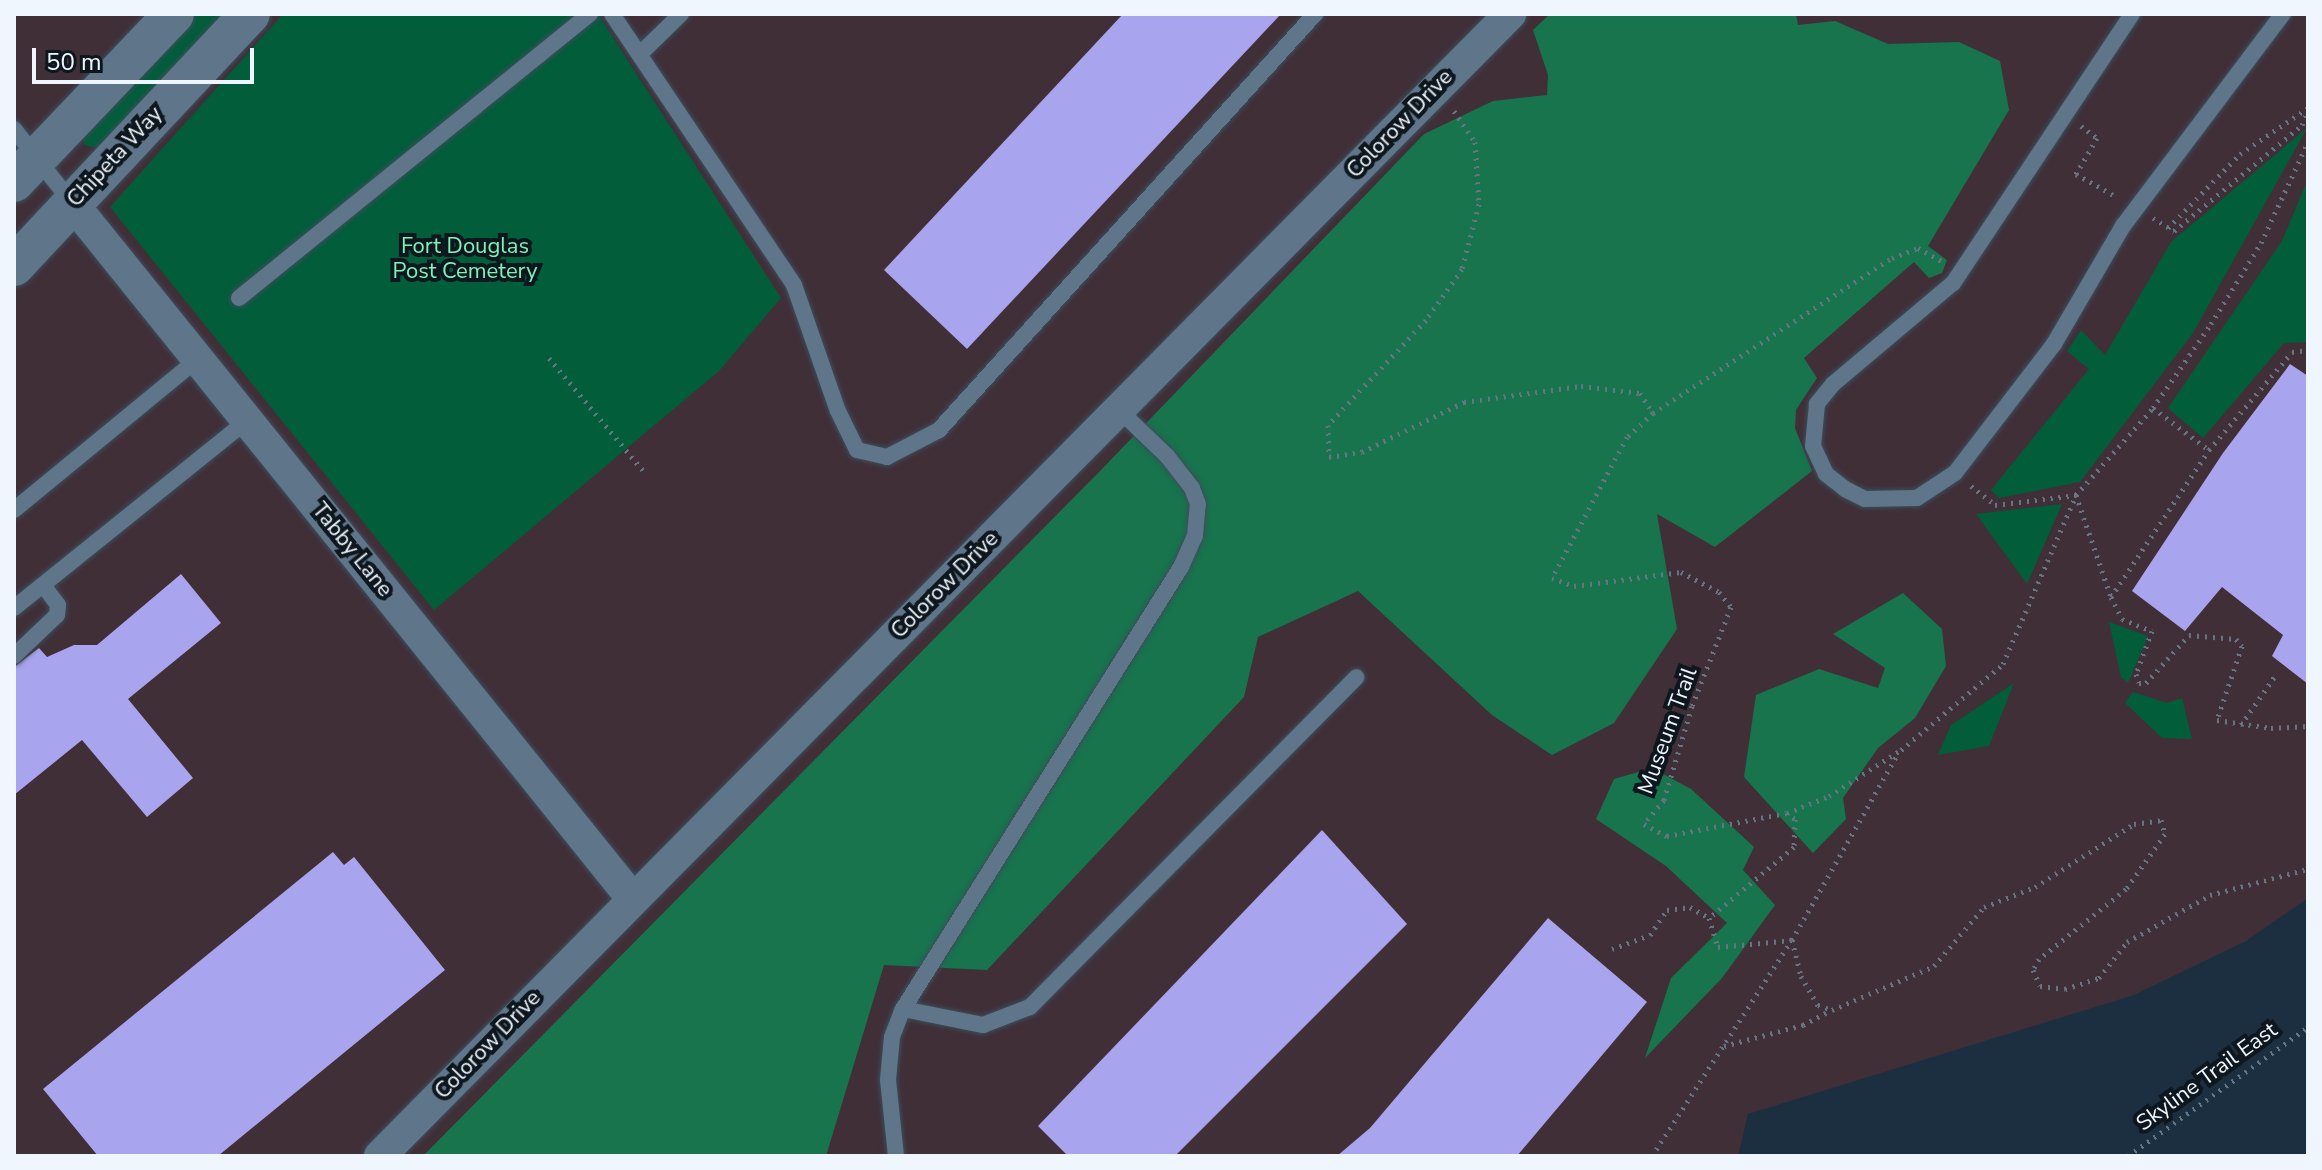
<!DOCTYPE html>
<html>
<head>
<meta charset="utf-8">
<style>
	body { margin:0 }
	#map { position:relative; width:2322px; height:1170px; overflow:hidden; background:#1b2f41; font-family:"Nunito Sans",sans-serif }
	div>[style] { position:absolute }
	.education>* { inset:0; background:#412f38 }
	.green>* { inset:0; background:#025d3b }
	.forest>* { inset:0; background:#17744d }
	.building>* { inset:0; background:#a8a4ed }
	.path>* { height:5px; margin-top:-2.5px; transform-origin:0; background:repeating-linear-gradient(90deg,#667583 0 2px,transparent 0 8px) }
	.roads { filter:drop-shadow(0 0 2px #3c4d5a) drop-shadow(0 0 2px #3c4d5a) }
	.service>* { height:16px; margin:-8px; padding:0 8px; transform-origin:8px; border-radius:8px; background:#5f768a }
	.minor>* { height:32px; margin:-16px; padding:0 16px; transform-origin:16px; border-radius:16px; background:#5f768a }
	.tertiary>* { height:40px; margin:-20px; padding:0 20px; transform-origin:20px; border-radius:20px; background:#5f768a }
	span { translate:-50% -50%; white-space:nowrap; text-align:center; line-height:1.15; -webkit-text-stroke:8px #0e171e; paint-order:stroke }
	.street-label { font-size:22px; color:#eff6fd }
	.park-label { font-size:22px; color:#7ef2b7 }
	.frame { position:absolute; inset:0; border:16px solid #eff6fd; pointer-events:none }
	.scale { position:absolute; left:32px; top:48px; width:222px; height:36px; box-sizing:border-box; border:4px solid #eff6fd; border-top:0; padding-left:10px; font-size:24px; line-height:28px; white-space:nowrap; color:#eff6fd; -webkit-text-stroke:6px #0e171e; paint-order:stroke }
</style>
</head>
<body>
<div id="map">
	<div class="education">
		<i style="clip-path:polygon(14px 14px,2308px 14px,2308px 898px,2246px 941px,2134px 995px,1748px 1114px,1738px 1156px,14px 1156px)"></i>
	</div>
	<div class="green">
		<i style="clip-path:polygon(197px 14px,226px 14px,97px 148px,84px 145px,84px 134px)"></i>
		<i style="clip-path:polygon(283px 14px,598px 14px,781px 298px,719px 371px,434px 610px,110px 207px)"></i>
		<i style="clip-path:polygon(2307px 128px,2193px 333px,2080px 482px,1999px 498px,1991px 490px,2089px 369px,2067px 351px,2081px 330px,2105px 355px,2171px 242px)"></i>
		<i style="clip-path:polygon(2308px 179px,2308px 342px,2284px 343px,2203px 438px,2168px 408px,2282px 241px)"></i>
		<i style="clip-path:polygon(2062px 504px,2027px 584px,1976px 514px)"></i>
		<i style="clip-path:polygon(2109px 622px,2148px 636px,2128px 683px,2121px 677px)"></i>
		<i style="clip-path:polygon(2014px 683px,1989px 746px,1938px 755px,1951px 725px)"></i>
		<i style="clip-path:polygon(2133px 692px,2167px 703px,2182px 698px,2192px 739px,2162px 738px,2125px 703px)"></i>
	</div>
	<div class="forest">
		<i style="clip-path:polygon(1550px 14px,1796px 14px,1798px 25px,1835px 21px,1888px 44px,1959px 42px,2000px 61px,2009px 110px,1928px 246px,1947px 260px,1942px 273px,1929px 278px,1914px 262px,1804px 358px,1817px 378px,1796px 410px,1795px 428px,1812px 471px,1715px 547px,1657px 514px,1677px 629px,1614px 723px,1552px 755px,1492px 715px,1358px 591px,1258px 637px,1244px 697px,987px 970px,884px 965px,826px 1156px,423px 1156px,1102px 469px,1424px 134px,1493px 101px,1547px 95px,1548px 75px,1533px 30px)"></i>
		<i style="clip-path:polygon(1903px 593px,1942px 629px,1946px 666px,1915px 718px,1878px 748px,1843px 798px,1846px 819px,1813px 853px,1744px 777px,1756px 695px,1819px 669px,1878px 688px,1885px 668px,1833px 634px)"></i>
		<i style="clip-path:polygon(1652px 768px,1691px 789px,1754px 847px,1743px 870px,1775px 905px,1722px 978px,1645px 1058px,1671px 978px,1727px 923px,1666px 866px,1596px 819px,1614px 779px)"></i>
	</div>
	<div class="building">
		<i style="clip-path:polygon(1123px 14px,1281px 14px,967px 349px,884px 270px)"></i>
		<i style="clip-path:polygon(2290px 364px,2308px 376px,2308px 684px,2272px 656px,2283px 635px,2222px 587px,2185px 631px,2132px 591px,2223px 453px)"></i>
		<i style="clip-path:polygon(181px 574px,221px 623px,128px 699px,193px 778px,147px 817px,82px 740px,14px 795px,14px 667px,39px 648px,47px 657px,74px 645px,97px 645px)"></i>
		<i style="clip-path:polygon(1322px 830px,1407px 924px,1175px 1156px,1068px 1156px,1038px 1126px)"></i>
		<i style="clip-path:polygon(333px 852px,344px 865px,354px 857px,445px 970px,218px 1156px,98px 1156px,43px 1089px)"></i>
		<i style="clip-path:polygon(1548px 918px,1647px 1002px,1517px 1156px,1337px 1156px,1370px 1128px)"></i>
	</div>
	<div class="path">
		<i style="left:1454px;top:111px;width:37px;rotate:56deg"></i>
		<i style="left:1475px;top:142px;width:62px;rotate:86.3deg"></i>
		<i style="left:1479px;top:204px;width:67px;rotate:104.7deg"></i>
		<i style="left:1462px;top:269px;width:62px;rotate:125.2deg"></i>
		<i style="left:1426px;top:320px;width:144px;rotate:133deg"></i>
		<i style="left:1328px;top:425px;width:32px;rotate:88deg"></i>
		<i style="left:1329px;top:457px;width:33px;rotate:-9deg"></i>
		<i style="left:1362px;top:452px;width:114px;rotate:-26.1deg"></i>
		<i style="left:1464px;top:402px;width:118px;rotate:-7.8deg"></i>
		<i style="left:1581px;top:386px;width:59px;rotate:6.8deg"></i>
		<i style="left:1640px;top:393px;width:24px;rotate:57deg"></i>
		<i style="left:1653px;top:413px;width:35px;rotate:137deg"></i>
		<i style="left:1627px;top:437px;width:160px;rotate:118deg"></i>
		<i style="left:1552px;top:578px;width:23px;rotate:20deg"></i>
		<i style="left:1574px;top:586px;width:108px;rotate:-7.5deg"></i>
		<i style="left:1681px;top:572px;width:43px;rotate:27.8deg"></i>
		<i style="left:1719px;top:592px;width:19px;rotate:51deg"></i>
		<i style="left:1731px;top:607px;width:106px;rotate:111.5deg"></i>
		<i style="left:1692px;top:706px;width:98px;rotate:106.6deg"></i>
		<i style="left:1664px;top:800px;width:31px;rotate:130deg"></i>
		<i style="left:1644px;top:824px;width:26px;rotate:28deg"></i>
		<i style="left:1667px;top:836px;width:121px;rotate:-10.9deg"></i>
		<i style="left:1786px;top:813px;width:11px;rotate:34deg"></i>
		<i style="left:1795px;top:819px;width:28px;rotate:92deg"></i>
		<i style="left:1794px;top:847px;width:111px;rotate:140.1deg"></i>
		<i style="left:1709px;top:918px;width:30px;rotate:73deg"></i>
		<i style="left:1718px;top:947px;width:74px;rotate:-5.4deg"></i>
		<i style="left:1792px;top:940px;width:37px;rotate:76deg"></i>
		<i style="left:1801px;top:976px;width:34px;rotate:60deg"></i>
		<i style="left:1818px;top:1005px;width:15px;rotate:20deg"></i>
		<i style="left:1832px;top:1010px;width:111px;rotate:-23.3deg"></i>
		<i style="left:1934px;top:966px;width:77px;rotate:-49.7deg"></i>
		<i style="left:1984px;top:907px;width:55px;rotate:-21.4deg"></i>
		<i style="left:2035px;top:887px;width:117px;rotate:-32.5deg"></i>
		<i style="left:2134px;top:824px;width:27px;rotate:-8deg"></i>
		<i style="left:2161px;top:820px;width:15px;rotate:74deg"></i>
		<i style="left:2165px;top:834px;width:67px;rotate:125.3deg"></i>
		<i style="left:2126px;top:889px;width:112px;rotate:141.2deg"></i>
		<i style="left:2039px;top:959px;width:13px;rotate:119deg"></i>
		<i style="left:2033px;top:970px;width:17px;rotate:66deg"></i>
		<i style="left:2040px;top:986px;width:25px;rotate:7deg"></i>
		<i style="left:2065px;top:989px;width:36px;rotate:-18deg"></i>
		<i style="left:2099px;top:978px;width:46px;rotate:-52.1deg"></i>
		<i style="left:2127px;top:942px;width:95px;rotate:-29.5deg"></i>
		<i style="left:2210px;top:895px;width:101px;rotate:-14.9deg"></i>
		<i style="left:2081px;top:126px;width:20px;rotate:37deg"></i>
		<i style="left:2097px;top:138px;width:42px;rotate:120.3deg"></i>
		<i style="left:2076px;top:174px;width:45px;rotate:29.4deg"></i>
		<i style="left:2153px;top:218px;width:25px;rotate:32deg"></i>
		<i style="left:2174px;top:231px;width:166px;rotate:-39.6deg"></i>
		<i style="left:2302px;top:125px;width:15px;rotate:-67deg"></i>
		<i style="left:2168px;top:228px;width:103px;rotate:-45.8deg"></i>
		<i style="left:2240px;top:154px;width:82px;rotate:-34.1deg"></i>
		<i style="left:549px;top:358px;width:151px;rotate:50.1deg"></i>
		<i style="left:2153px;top:408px;width:70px;rotate:36.9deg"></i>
		<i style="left:1653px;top:413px;width:285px;rotate:-33deg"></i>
		<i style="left:1892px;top:258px;width:28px;rotate:-21deg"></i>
		<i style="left:1918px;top:248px;width:29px;rotate:29deg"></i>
		<i style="left:1971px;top:486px;width:31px;rotate:38deg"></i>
		<i style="left:1995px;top:505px;width:82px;rotate:-7deg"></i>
		<i style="left:2076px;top:495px;width:108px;rotate:71.1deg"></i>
		<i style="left:2111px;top:597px;width:177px;rotate:-56.3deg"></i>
		<i style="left:2209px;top:450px;width:128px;rotate:-49.7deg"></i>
		<i style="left:2292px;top:352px;width:16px;rotate:-7deg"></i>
		<i style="left:2111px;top:597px;width:25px;rotate:63deg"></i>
		<i style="left:2122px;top:619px;width:32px;rotate:22deg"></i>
		<i style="left:2152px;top:631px;width:46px;rotate:110.4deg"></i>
		<i style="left:2136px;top:674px;width:9px;rotate:72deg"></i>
		<i style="left:2139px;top:683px;width:7px"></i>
		<i style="left:2146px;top:683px;width:64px;rotate:-48.1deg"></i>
		<i style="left:2189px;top:635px;width:47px;rotate:4.9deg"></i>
		<i style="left:2236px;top:639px;width:9px;rotate:49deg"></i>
		<i style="left:2242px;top:646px;width:78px;rotate:108.7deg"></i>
		<i style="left:2217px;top:720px;width:55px;rotate:8.4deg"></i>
		<i style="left:2271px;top:728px;width:37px;rotate:-3deg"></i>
		<i style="left:2241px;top:725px;width:63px;rotate:-55.3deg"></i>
		<i style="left:1787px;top:813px;width:45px;rotate:-22deg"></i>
		<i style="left:1829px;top:796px;width:85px;rotate:-32.6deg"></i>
		<i style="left:1901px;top:750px;width:133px;rotate:-40.1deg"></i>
		<i style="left:2003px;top:664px;width:184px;rotate:-66.6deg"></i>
		<i style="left:2076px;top:495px;width:116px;rotate:-48.5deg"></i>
		<i style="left:2153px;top:408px;width:102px;rotate:-55.4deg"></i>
		<i style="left:2211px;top:324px;width:95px;rotate:-58.3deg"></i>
		<i style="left:2261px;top:243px;width:111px;rotate:-65deg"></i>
		<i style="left:1612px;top:949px;width:40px;rotate:-20.2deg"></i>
		<i style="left:1650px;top:935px;width:30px;rotate:-56deg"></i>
		<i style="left:1667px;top:910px;width:23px;rotate:-7deg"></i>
		<i style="left:1690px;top:907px;width:22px;rotate:30deg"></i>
		<i style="left:1724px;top:1046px;width:82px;rotate:-14.9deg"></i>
		<i style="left:1803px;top:1025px;width:32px;rotate:-28deg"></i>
		<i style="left:1652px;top:1156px;width:257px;rotate:-57.1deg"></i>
		<i style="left:1792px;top:940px;width:213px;rotate:-60.4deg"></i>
		<i style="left:2128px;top:1156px;width:221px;rotate:-35.6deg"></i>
	</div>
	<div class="roads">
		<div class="service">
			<i style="left:612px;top:14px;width:326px;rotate:56.1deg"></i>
			<i style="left:794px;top:285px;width:133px;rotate:70.8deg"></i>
			<i style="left:838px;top:411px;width:43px;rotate:64deg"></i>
			<i style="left:857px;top:450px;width:31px;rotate:13deg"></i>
			<i style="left:887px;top:457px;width:59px;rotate:-27.4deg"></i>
			<i style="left:939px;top:430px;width:561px;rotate:-47.89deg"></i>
			<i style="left:2132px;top:14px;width:323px;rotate:123.6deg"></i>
			<i style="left:1953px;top:283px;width:157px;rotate:139.9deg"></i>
			<i style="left:1833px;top:384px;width:26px;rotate:129deg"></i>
			<i style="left:1817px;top:404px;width:42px;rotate:95.4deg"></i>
			<i style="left:1813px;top:446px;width:31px;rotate:65deg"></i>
			<i style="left:1826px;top:474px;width:24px;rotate:38deg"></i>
			<i style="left:1845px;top:489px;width:22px;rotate:27deg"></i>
			<i style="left:1865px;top:499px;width:52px;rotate:-1.1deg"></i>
			<i style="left:1917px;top:498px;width:45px;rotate:-33.3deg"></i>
			<i style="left:1955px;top:473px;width:163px;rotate:-52.5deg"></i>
			<i style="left:2054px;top:344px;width:137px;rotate:-59.7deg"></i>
			<i style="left:2123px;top:226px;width:266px;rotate:-53deg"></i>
			<i style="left:641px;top:53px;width:56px;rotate:-44.3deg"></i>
			<i style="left:14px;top:129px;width:94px;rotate:51.9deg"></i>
			<i style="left:239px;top:298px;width:452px;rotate:-39deg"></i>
			<i style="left:14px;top:510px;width:238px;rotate:-39.4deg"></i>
			<i style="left:14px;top:608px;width:300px;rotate:-38.8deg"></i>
			<i style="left:14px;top:656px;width:59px;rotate:-43.6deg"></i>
			<i style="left:57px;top:615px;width:10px;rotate:-84deg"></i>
			<i style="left:58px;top:605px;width:25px;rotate:-127deg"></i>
			<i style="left:903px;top:1009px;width:82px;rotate:11.3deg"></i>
			<i style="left:983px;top:1025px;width:50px;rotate:-21deg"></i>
			<i style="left:1030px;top:1007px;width:464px;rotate:-45.3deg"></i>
			<i style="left:896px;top:1156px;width:76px;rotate:-96deg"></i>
			<i style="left:888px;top:1080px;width:43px;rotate:-84.7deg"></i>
			<i style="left:892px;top:1037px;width:30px;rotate:-69deg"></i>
			<i style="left:903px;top:1009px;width:522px;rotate:-57.83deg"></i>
			<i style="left:1181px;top:567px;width:34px;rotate:-66deg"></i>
			<i style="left:1195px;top:536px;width:32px;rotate:-85deg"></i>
			<i style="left:1198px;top:504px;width:17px;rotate:-111deg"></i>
			<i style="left:1192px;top:488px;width:41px;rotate:-128deg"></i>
			<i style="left:1167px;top:456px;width:66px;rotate:-136.2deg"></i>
		</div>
		<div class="minor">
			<i style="left:72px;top:203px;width:893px;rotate:51.14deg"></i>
			<i style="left:380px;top:1156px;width:1607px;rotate:-45.3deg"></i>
		</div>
		<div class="tertiary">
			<i style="left:14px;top:182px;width:232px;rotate:-46.4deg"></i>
			<i style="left:14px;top:266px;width:345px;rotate:-46.9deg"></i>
		</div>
	</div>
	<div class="street-label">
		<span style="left:1400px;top:124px;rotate:-46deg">Colorow Drive</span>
		<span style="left:115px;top:157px;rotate:-47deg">Chipeta Way</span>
		<span style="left:352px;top:550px;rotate:51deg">Tabby Lane</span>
		<span style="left:945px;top:585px;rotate:-45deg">Colorow Drive</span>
		<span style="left:1668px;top:731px;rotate:-70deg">Museum Trail</span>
		<span style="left:488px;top:1045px;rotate:-46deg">Colorow Drive</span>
		<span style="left:2207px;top:1077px;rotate:-36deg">Skyline Trail East</span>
	</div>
	<div class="park-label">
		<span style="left:465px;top:259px">Fort Douglas<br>Post Cemetery</span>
	</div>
	<div class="frame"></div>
	<div class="scale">50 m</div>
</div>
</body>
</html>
